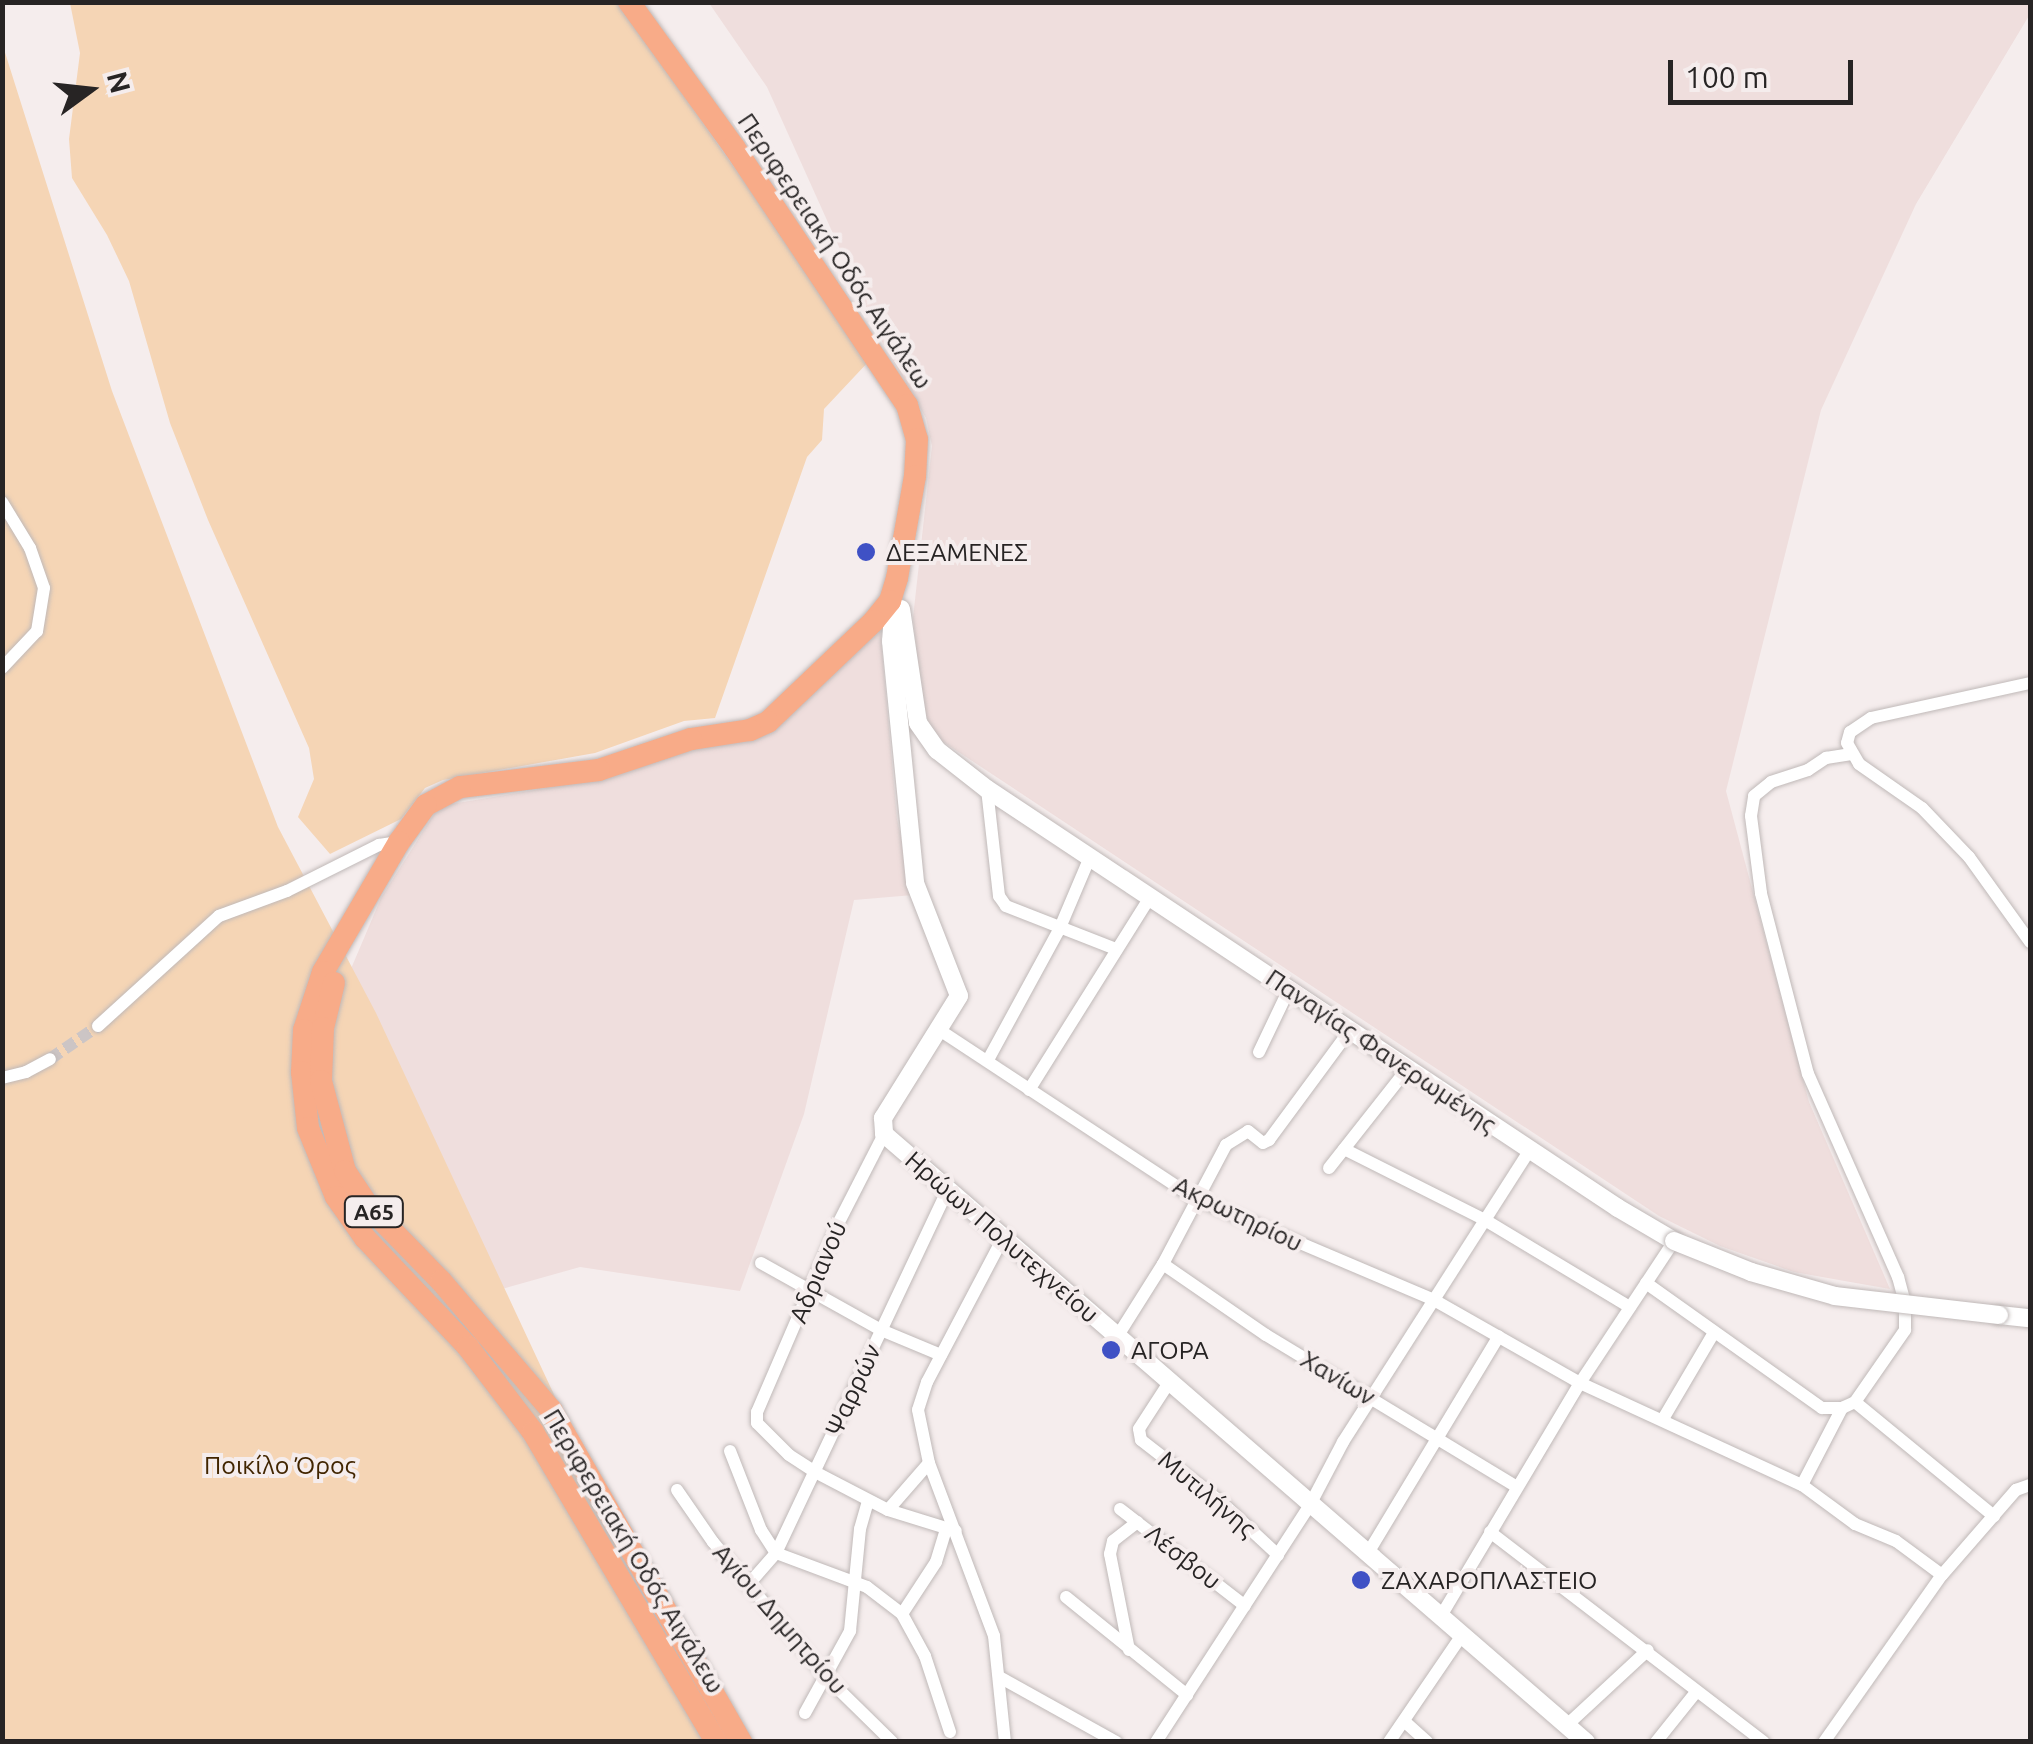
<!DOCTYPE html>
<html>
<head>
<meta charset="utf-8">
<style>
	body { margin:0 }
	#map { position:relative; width:2033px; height:1744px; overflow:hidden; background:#f5eded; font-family:Ubuntu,sans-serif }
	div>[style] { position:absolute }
	.built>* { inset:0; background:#efdedd }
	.green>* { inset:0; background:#f5d5b5 }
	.street-tunnel>* { height:12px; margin-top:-6px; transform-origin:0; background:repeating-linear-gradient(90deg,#ccc5c5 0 12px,transparent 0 18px) }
	.roads { filter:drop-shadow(0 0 2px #c0b9b8) drop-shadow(0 0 2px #c0b9b8) }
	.street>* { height:12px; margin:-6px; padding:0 6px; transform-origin:6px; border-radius:6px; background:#fff }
	.secondary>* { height:18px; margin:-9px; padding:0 9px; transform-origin:9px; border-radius:9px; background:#fff }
	.highway>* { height:22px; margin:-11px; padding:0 11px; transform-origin:11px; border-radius:11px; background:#f8ab88 }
	.bridges { filter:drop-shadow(0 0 2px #c0b9b8) drop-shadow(0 0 2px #c0b9b8) }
	.secondary-bridge>* { height:18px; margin:-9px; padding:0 9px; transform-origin:9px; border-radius:9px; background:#fff }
	.dots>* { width:28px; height:28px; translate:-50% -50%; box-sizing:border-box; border:5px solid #f5eded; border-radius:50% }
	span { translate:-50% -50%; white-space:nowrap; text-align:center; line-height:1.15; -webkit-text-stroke:8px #f5eded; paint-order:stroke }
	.shield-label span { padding:2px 8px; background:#f5eded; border:2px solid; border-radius:8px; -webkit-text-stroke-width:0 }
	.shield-label { font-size:22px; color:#272424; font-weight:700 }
	.street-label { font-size:25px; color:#272424 }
	.poi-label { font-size:25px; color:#272424 }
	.left { translate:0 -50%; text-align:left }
	.park-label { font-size:25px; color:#412500 }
	.frame { position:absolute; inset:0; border:5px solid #272424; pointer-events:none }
	.north { position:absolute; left:40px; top:40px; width:100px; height:100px; -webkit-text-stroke:8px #f5eded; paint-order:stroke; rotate:75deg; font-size:28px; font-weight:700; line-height:40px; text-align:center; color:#272424 }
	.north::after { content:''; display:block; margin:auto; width:35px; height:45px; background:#272424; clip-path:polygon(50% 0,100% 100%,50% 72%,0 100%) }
	.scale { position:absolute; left:1668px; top:60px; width:185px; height:45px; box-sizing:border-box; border:5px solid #272424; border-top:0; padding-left:12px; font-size:30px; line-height:35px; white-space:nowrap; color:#272424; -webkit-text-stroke:8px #f5eded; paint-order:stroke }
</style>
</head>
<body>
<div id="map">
	<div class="built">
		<i style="clip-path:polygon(709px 3px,2030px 3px,2030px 14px,1916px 204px,1821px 410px,1726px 791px,1809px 1102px,1890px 1289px,1794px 1272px,1720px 1246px,1659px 1216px,942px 741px,930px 726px,922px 703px,913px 618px,932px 446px,926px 418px,880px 338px,767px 87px)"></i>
		<i style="clip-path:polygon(880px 627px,897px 819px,913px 895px,854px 900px,804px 1114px,740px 1291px,580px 1267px,477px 1296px,339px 997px,381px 898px,439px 806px,547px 788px,750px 735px)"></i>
	</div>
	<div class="green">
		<i style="clip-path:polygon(70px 3px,618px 3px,870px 360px,824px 409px,822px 440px,807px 457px,715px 718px,684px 721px,595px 753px,443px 780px,425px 788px,401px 819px,330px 854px,298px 817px,314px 779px,309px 748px,208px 520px,170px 423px,129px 281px,107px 235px,72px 178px,69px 139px,80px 53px)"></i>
		<i style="clip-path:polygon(2px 43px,112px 391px,278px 827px,376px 1013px,640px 1579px,741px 1741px,3px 1741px)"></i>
	</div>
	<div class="street-tunnel">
		<i style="left:50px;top:1059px;width:58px;rotate:-34.5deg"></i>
	</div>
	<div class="roads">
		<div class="street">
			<i style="left:2px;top:502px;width:54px;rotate:58.7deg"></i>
			<i style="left:30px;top:548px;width:42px;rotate:70.7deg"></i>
			<i style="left:44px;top:588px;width:44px;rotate:99.2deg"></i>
			<i style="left:37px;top:631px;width:51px;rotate:133.4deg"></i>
			<i style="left:2030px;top:683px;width:163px;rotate:167.6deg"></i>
			<i style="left:1871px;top:718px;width:25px;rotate:146deg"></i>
			<i style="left:1850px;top:732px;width:11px;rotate:105deg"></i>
			<i style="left:1847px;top:743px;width:24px;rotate:60deg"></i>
			<i style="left:1859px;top:764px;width:77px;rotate:34.9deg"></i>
			<i style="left:1922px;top:808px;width:68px;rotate:46.2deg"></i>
			<i style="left:1969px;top:857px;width:105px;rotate:54.3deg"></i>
			<i style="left:987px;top:789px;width:108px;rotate:83.6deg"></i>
			<i style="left:999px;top:896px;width:12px;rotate:55deg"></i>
			<i style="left:1006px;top:906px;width:115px;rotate:21.4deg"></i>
			<i style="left:98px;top:1026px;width:164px;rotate:-42.3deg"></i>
			<i style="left:219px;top:916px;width:72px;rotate:-20.2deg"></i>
			<i style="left:287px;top:891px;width:103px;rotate:-26.6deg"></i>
			<i style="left:379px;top:845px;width:20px;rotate:-9deg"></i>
			<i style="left:941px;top:1031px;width:303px;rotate:33.4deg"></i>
			<i style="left:1194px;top:1198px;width:261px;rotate:23deg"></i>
			<i style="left:1434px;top:1300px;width:168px;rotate:29.6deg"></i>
			<i style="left:1580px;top:1383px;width:244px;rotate:24.7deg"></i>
			<i style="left:1802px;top:1485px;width:66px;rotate:36.3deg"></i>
			<i style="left:1855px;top:1524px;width:44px;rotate:22.5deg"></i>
			<i style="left:1896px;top:1541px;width:57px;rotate:36.5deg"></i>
			<i style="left:1259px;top:1052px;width:70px;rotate:-64.5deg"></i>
			<i style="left:988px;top:1060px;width:148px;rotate:-61.4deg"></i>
			<i style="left:1059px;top:930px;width:79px;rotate:-67deg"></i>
			<i style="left:2px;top:1078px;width:25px;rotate:-14deg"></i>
			<i style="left:26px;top:1072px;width:27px;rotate:-28deg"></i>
			<i style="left:1029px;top:1090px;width:228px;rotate:-57.9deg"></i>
			<i style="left:884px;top:1134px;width:101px;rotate:117.1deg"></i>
			<i style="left:838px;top:1224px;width:205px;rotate:113.3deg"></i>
			<i style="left:757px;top:1412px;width:11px;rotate:90deg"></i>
			<i style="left:757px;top:1423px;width:45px;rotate:45deg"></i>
			<i style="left:789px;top:1455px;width:31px;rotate:33deg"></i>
			<i style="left:815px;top:1472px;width:82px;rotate:27.5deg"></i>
			<i style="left:888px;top:1510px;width:71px;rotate:17.2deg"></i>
			<i style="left:1344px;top:1149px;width:158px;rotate:26.7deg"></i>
			<i style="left:1485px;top:1220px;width:169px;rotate:31deg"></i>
			<i style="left:1329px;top:1168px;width:127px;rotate:-51.7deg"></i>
			<i style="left:1004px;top:1236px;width:165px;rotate:117.8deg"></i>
			<i style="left:927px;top:1382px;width:29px;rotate:108deg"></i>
			<i style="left:918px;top:1410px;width:54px;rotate:78.3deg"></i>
			<i style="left:929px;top:1463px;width:185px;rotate:69.4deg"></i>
			<i style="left:994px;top:1636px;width:107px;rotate:84.1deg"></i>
			<i style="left:761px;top:1263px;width:137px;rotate:29.2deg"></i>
			<i style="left:881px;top:1330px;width:65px;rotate:22.6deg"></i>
			<i style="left:1163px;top:1264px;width:125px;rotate:34.6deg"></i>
			<i style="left:1266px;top:1335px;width:293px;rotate:31.2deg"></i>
			<i style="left:1646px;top:1283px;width:216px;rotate:35.4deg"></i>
			<i style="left:1822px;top:1408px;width:20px"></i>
			<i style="left:1117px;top:1337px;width:86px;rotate:-57.8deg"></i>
			<i style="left:1163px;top:1264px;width:135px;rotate:-62.1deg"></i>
			<i style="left:1226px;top:1145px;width:26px;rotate:-32deg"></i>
			<i style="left:1248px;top:1131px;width:19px;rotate:39deg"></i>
			<i style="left:1263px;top:1143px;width:7px;rotate:-27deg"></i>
			<i style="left:1269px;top:1140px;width:137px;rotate:-53.6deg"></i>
			<i style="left:1170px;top:1381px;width:57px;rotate:122.9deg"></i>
			<i style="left:1139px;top:1429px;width:11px;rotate:80deg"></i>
			<i style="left:1141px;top:1440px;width:101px;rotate:37.8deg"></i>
			<i style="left:1221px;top:1502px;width:78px;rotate:42.9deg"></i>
			<i style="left:1855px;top:1402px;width:180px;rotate:39.4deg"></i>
			<i style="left:1663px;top:1419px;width:99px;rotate:-59.5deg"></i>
			<i style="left:730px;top:1451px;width:85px;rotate:68.6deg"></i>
			<i style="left:761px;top:1530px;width:27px;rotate:57deg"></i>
			<i style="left:776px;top:1553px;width:97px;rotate:20.5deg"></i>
			<i style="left:867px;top:1587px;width:44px;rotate:37.6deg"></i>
			<i style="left:902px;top:1614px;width:48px;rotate:61.3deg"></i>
			<i style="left:925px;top:1656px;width:80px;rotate:71.8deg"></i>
			<i style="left:1802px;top:1485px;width:87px;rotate:-62.5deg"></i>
			<i style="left:1842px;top:1408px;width:14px;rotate:-25deg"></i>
			<i style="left:1855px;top:1402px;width:88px;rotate:-55.2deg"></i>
			<i style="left:1905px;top:1330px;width:27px;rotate:-90deg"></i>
			<i style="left:1905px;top:1303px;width:27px;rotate:-105deg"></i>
			<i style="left:1898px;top:1277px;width:222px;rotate:-113.9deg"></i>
			<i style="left:1808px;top:1074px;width:187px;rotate:-104.6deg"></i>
			<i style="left:1761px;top:893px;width:78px;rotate:-97.4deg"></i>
			<i style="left:1751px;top:816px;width:20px;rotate:-81deg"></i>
			<i style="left:1754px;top:796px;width:22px;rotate:-39deg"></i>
			<i style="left:1771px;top:782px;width:39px;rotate:-18deg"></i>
			<i style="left:1808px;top:770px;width:22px;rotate:-34deg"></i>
			<i style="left:1826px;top:758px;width:24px;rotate:-9deg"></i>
			<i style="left:677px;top:1490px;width:63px;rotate:55.3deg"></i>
			<i style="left:713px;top:1542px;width:179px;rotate:50deg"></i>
			<i style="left:828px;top:1679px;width:90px;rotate:44.5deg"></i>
			<i style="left:1120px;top:1509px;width:158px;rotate:37.8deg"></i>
			<i style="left:888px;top:1510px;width:62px;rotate:-48.9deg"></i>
			<i style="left:1490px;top:1532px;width:345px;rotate:37.5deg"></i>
			<i style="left:1368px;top:1553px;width:253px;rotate:-58.9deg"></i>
			<i style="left:748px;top:1585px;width:43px;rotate:-48.8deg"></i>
			<i style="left:776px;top:1553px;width:403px;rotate:-64.7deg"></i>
			<i style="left:1066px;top:1597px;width:156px;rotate:39deg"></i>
			<i style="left:902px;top:1614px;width:62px;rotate:-56.8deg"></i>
			<i style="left:936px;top:1562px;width:34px;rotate:-73deg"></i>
			<i style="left:1441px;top:1616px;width:271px;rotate:-59.2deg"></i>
			<i style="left:1580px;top:1383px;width:170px;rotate:-56.5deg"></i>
			<i style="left:1129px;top:1650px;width:98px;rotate:-101.2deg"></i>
			<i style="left:1110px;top:1554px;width:13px;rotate:-77deg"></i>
			<i style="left:1113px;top:1541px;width:31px;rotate:-38deg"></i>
			<i style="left:1001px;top:1678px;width:132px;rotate:29.1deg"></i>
			<i style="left:805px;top:1713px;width:94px;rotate:-61.2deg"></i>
			<i style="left:850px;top:1631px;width:102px;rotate:-84.4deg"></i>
			<i style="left:860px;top:1529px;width:29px;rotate:-74deg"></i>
			<i style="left:1404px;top:1721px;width:31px;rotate:42deg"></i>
			<i style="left:1567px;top:1725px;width:110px;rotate:-42.8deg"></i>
			<i style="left:1156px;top:1742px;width:285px;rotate:-57deg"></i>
			<i style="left:1311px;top:1503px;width:69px;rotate:-62.3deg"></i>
			<i style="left:1343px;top:1442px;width:347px;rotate:-57.4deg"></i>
			<i style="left:1389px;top:1742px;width:130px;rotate:-55.7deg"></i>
			<i style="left:1656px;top:1742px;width:65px;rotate:-51.2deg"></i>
			<i style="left:1824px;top:1742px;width:204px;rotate:-54.8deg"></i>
			<i style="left:1942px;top:1575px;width:113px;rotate:-49deg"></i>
			<i style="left:2016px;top:1490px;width:15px;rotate:-20deg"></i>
		</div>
		<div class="secondary">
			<i style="left:901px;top:609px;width:115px;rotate:81.5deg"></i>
			<i style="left:918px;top:723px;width:33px;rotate:55deg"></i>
			<i style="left:937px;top:750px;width:63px;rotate:38deg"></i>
			<i style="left:987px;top:789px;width:757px;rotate:33.59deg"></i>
			<i style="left:1618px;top:1208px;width:65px;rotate:30.5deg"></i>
			<i style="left:902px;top:617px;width:15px;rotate:132deg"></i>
			<i style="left:892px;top:628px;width:13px;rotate:94deg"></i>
			<i style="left:891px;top:641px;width:243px;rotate:84.3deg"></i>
			<i style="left:915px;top:883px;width:121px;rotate:68.7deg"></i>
			<i style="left:959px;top:996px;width:144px;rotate:121.9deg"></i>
			<i style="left:883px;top:1118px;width:16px;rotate:86deg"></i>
			<i style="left:884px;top:1134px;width:929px;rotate:40.9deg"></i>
			<i style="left:1999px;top:1315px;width:31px;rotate:6deg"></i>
		</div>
		<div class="highway">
			<i style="left:629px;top:2px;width:179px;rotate:54.1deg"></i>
			<i style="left:734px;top:147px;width:311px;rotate:56.2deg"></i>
			<i style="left:907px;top:405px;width:35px;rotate:74deg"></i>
			<i style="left:917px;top:439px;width:37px;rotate:93deg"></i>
			<i style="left:915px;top:476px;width:104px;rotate:100deg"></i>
			<i style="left:897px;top:578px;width:24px;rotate:107deg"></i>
			<i style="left:890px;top:601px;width:26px;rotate:129deg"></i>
			<i style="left:874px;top:621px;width:146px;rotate:136.4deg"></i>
			<i style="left:768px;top:722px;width:20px;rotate:156deg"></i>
			<i style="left:750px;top:730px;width:60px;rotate:171.3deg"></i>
			<i style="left:691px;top:739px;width:97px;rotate:161.4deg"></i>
			<i style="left:599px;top:770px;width:140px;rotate:173deg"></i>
			<i style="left:460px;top:787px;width:38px;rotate:152deg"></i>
			<i style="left:426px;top:805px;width:46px;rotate:126.1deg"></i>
			<i style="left:399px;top:842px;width:151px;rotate:120.3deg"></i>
			<i style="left:323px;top:972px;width:61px;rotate:108.1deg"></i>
			<i style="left:304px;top:1030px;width:42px;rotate:92.7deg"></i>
			<i style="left:302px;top:1072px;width:56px;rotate:83.9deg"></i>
			<i style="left:308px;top:1128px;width:74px;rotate:67.9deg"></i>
			<i style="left:336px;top:1197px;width:50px;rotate:54.7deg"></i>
			<i style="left:365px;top:1238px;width:150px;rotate:46.6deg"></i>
			<i style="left:468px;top:1347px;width:107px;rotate:52.6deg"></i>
			<i style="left:533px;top:1432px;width:360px;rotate:59.4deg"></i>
			<i style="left:334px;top:983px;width:46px;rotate:103.7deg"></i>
			<i style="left:323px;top:1028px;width:53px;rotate:92.2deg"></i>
			<i style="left:321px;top:1081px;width:93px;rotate:75.1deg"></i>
			<i style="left:345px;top:1171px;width:43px;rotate:56.3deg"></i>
			<i style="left:369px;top:1207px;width:103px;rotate:45.8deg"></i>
			<i style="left:441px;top:1281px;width:170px;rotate:49.5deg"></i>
			<i style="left:551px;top:1410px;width:383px;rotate:60.2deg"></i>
		</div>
	</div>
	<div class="bridges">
		<div class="secondary-bridge">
			<i style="left:1674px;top:1241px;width:83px;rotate:21.9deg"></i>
			<i style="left:1751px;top:1272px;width:87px;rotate:15.9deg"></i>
			<i style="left:1835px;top:1296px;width:165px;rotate:6.6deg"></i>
		</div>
	</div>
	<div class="dots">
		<i style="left:866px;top:552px;background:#3f51c5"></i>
		<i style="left:1111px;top:1350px;background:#3f51c5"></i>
		<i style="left:1361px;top:1580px;background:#3f51c5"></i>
	</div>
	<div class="shield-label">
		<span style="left:374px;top:1212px">Α65</span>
	</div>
	<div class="street-label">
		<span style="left:835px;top:251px;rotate:56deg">Περιφερειακή Οδός Αιγάλεω</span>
		<span style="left:1381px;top:1051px;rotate:34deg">Παναγίας Φανερωμένης</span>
		<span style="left:1238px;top:1214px;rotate:26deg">Ακρωτηρίου</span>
		<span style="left:1002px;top:1237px;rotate:41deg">Ηρώων Πολυτεχνείου</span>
		<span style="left:818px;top:1272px;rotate:-67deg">Αδριανού</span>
		<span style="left:1338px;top:1378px;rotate:31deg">Χανίων</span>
		<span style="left:853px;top:1390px;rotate:-65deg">Ψαρρών</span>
		<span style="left:1207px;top:1494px;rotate:40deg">Μυτιλήνης</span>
		<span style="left:634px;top:1551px;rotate:59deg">Περιφερειακή Οδός Αιγάλεω</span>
		<span style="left:1183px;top:1557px;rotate:38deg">Λέσβου</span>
		<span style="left:780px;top:1619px;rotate:49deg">Αγίου Δημητρίου</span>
	</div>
	<div class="poi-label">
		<span class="left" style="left:886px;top:552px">ΔΕΞΑΜΕΝΕΣ</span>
		<span class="left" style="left:1131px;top:1350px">ΑΓΟΡΑ</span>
		<span class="left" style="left:1381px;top:1580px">ΖΑΧΑΡΟΠΛΑΣΤΕΙΟ</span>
	</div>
	<div class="park-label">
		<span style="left:280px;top:1465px">Ποικίλο Όρος</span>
	</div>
	<div class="frame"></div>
	<div class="north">N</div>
	<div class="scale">100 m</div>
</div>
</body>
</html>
